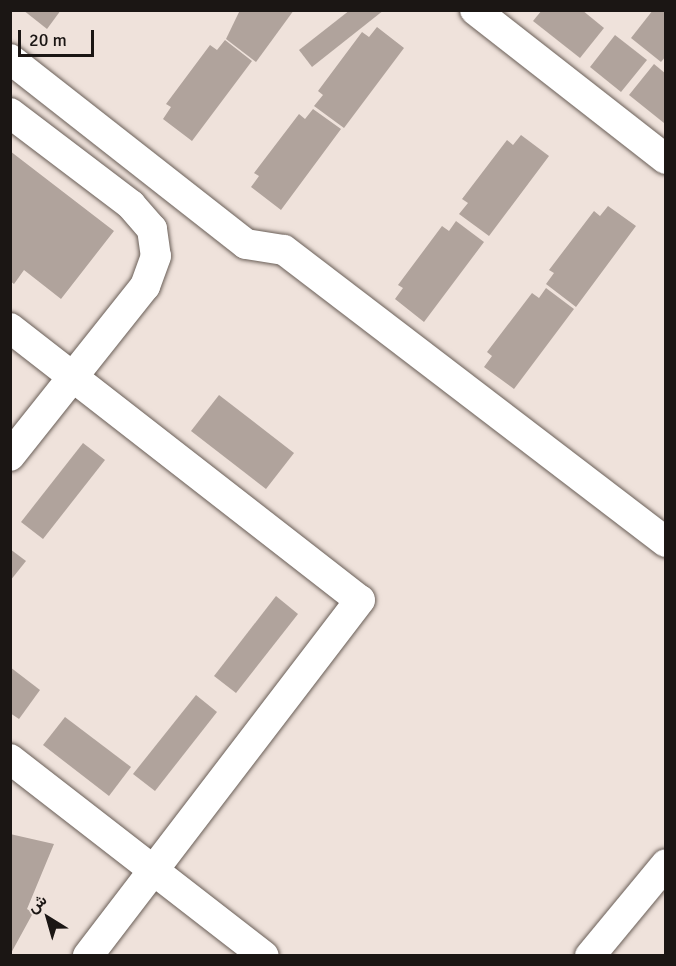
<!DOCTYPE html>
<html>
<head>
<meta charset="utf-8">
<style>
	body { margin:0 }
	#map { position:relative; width:676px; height:966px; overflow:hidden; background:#efe2db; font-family:Signika,Vazirmatn,sans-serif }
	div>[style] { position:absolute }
	.building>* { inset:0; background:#b0a39c }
	.roads { filter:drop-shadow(0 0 2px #695e57) drop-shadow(0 0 2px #695e57) }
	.minor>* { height:30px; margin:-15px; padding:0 15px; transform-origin:15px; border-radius:15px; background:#fff }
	span { translate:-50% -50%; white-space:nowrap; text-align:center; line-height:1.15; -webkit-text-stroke:4.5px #efe2db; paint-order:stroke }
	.frame { position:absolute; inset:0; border:12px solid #1b1614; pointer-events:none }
	.north { position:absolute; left:18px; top:888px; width:60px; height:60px; -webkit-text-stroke:4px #efe2db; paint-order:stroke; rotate:323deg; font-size:16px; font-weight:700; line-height:24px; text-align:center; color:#1b1614 }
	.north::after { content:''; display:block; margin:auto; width:21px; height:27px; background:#1b1614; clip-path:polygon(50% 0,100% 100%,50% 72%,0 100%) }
	.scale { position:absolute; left:18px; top:30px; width:76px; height:27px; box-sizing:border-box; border:3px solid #1b1614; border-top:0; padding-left:8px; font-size:18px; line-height:21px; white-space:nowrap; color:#1b1614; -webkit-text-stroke:4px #efe2db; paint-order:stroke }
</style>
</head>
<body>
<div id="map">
	<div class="building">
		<i style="clip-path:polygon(23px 10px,61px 10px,47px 29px)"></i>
		<i style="clip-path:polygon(240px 10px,294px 10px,256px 62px,226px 39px)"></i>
		<i style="clip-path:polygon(350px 10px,384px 10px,312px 67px,299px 50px)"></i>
		<i style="clip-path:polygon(542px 10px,582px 10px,604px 28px,580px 58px,533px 21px)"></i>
		<i style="clip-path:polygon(653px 10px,666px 11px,666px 56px,661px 62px,631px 38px)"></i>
		<i style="clip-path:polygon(377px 27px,404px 48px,344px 128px,314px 106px,323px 95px,318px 91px,362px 32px,369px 37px)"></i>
		<i style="clip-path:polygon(615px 35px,647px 60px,621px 92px,590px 67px)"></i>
		<i style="clip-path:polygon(225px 40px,252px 61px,192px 141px,163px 119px,171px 107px,166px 104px,210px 45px,217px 50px)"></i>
		<i style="clip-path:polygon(654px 64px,666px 74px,664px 123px,629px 95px)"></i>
		<i style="clip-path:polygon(313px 109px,341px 129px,281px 210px,251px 187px,259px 176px,254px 173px,299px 114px,305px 119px)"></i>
		<i style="clip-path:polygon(521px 135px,549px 156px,489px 236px,459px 214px,468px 203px,462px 199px,507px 140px,513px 145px)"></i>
		<i style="clip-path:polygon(10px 151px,114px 231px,61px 299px,24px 270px,14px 284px,10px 281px)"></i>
		<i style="clip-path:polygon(608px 206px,636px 226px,576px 307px,546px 284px,554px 273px,549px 270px,594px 211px,600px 216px)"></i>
		<i style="clip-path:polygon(456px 221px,484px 242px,424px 322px,395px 299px,403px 288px,398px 285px,442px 226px,449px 231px)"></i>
		<i style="clip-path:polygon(546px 288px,574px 309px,514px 389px,484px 367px,492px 356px,487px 352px,532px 293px,539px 298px)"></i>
		<i style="clip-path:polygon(219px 395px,294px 453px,266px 489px,191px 431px)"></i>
		<i style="clip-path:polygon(83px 443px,105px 460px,43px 539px,21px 522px)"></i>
		<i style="clip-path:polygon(10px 549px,26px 561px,10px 581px)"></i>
		<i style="clip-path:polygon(276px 596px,298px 614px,236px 693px,214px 676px)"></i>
		<i style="clip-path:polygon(10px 667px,40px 690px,19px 719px,10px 713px)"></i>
		<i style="clip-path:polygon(196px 695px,217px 712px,155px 791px,133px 774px)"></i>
		<i style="clip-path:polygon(65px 717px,131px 767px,109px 796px,43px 745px)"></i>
		<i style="clip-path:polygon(10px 834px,54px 844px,27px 909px,33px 913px,10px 955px)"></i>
	</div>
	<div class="roads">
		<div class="minor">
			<i style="left:475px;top:10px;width:242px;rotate:38deg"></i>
			<i style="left:10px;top:59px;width:300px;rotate:38.1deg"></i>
			<i style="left:246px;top:244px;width:38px;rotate:9deg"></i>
			<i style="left:284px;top:250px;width:481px;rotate:37.4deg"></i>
			<i style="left:10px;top:113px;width:152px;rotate:37.2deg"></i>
			<i style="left:131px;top:205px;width:32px;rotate:49deg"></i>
			<i style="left:152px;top:229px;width:27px;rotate:82deg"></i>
			<i style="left:156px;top:256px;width:32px;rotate:110deg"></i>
			<i style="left:145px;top:286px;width:217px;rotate:128.5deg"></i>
			<i style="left:10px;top:328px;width:443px;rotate:37.9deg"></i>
			<i style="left:360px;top:600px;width:448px;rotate:127.4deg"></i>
			<i style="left:10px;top:759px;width:321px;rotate:37.8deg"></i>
			<i style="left:590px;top:956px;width:119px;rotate:-50.4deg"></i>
		</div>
	</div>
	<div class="frame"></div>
	<div class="north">ش</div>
	<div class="scale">20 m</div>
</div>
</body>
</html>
